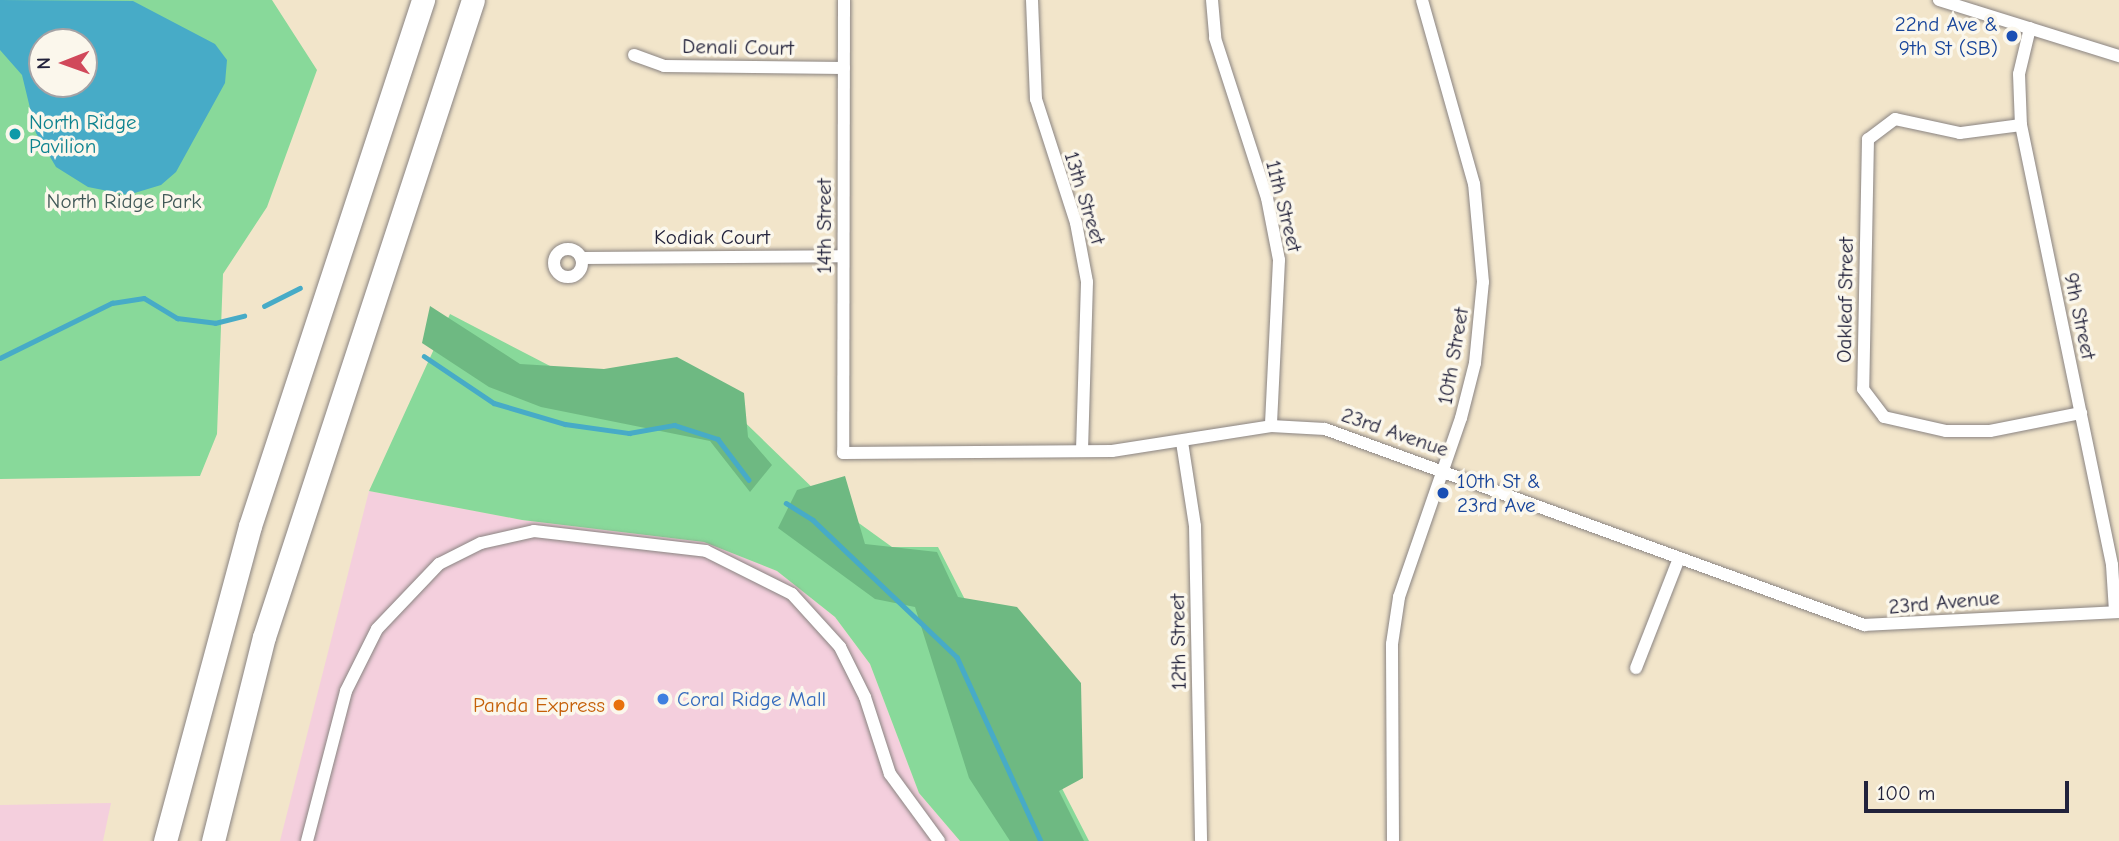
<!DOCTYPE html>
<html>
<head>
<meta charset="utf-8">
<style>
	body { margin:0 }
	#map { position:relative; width:2119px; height:841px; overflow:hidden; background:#f2e5ca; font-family:"Comic Neue",sans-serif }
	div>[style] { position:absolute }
	.built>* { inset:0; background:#f4cfdd }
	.green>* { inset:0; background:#88d99a }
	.forest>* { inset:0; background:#6eb982 }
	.water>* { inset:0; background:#47abc7 }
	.stream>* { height:4.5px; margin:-2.25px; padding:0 2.25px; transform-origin:2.25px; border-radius:2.25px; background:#47abc7 }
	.roads { filter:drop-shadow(0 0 2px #8a8482) drop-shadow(0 0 2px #8a8482) }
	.street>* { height:12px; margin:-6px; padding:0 6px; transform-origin:6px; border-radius:6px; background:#fff }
	.street>.ring { margin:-6px; padding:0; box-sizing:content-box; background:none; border:12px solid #fff; border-radius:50% }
	.highway>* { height:23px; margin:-11.5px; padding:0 11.5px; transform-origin:11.5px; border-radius:11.5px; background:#fff }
	.dots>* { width:19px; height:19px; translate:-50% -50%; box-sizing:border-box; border:4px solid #fbf7ec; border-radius:50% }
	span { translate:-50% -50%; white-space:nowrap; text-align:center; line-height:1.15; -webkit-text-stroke:7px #fbf7ec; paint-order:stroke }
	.transit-label { font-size:21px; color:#164399 }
	.right { translate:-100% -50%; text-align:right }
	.left { translate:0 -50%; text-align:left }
	.street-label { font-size:21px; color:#22223b }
	.culture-label { font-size:21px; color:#0d838f }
	.park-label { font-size:21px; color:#415958 }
	.shop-label { font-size:21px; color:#366cbe }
	.food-label { font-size:21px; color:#c56008 }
	.north { position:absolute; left:28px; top:28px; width:70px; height:70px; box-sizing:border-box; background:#fbf7ec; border:2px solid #a4a2a5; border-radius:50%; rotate:269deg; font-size:19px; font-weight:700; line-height:28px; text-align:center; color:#22223b }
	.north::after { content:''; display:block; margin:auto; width:24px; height:32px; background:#d1495b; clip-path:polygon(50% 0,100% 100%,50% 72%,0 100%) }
	.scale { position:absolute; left:1864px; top:781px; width:205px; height:32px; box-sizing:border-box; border:4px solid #22223b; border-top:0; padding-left:9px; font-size:21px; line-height:24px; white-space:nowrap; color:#22223b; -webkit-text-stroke:5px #fbf7ec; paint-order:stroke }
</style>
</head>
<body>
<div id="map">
	<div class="built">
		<i style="clip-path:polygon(369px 491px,522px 520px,704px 542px,777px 571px,835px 617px,870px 664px,919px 793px,960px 841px,280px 841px)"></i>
		<i style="clip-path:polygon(111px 803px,103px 841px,0 841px,0 805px)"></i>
	</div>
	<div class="green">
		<i style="clip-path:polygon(evenodd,0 0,272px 0,317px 70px,267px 207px,223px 274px,217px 434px,200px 476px,0 479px,0 0,42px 42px,84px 42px,84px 84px,42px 84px,42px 42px)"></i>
		<i style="clip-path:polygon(450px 314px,552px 367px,730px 408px,820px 495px,892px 547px,938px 547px,1089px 841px,960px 841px,919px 793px,870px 664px,835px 617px,777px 571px,704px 542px,522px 520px,369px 491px)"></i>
	</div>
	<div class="forest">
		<i style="clip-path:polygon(430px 306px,520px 364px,604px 369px,677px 357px,744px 393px,748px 437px,772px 465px,750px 492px,710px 441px,541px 407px,489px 387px,422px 343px)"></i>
		<i style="clip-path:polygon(845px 476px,865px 544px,937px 552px,958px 597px,1017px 607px,1081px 683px,1083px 778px,1059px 791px,1084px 841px,1010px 841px,969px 778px,915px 607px,875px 599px,778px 528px,797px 490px)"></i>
	</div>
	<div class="water">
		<i style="clip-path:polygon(evenodd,0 0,133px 1px,215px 44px,227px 60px,225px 83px,176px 172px,161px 185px,128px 195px,88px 187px,56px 167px,36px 133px,22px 75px,0 50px,0 0,42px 42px,84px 42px,84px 84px,42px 84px,42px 42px)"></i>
	</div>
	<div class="stream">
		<i style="left:264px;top:306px;width:40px;rotate:-26.6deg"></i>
		<i style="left:424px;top:356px;width:84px;rotate:33.9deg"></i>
		<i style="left:494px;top:403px;width:74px;rotate:16.5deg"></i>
		<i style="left:565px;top:424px;width:65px;rotate:8deg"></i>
		<i style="left:629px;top:433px;width:46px;rotate:-10.1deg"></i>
		<i style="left:674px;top:425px;width:46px;rotate:17.7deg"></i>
		<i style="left:718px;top:439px;width:51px;rotate:52.9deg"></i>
		<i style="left:0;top:358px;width:125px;rotate:-26.2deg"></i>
		<i style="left:112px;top:303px;width:32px;rotate:-9deg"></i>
		<i style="left:144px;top:298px;width:39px;rotate:31deg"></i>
		<i style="left:177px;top:318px;width:38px;rotate:7deg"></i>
		<i style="left:215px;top:323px;width:30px;rotate:-14deg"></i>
		<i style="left:786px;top:503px;width:32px;rotate:32deg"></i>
		<i style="left:813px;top:520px;width:199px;rotate:43.6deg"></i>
		<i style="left:957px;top:657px;width:202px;rotate:65.5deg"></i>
	</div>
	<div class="roads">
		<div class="street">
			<i style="left:844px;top:0;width:453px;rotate:90.1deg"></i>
			<i style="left:843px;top:453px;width:269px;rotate:-0.4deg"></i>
			<i style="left:1112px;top:451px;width:161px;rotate:-8.9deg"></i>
			<i style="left:1271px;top:426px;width:54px;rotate:3.2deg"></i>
			<i style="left:1325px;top:429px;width:574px;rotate:19.98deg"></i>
			<i style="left:1864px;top:625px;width:255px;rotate:-2.9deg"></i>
			<i style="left:1032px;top:0;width:99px;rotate:87.7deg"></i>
			<i style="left:1036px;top:99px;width:130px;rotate:72.1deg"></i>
			<i style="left:1076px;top:223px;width:60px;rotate:79.4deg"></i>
			<i style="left:1087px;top:282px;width:169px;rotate:91.7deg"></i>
			<i style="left:1212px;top:0;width:38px;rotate:85deg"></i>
			<i style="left:1215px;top:38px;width:168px;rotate:72deg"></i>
			<i style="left:1267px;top:198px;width:63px;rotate:79deg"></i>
			<i style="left:1279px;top:260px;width:166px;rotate:92.8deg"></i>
			<i style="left:1939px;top:0;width:189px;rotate:17.3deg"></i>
			<i style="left:2030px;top:28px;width:47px;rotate:103.4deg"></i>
			<i style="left:2019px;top:74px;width:51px;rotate:87.8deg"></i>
			<i style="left:2021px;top:125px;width:449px;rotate:78.3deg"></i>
			<i style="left:2112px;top:565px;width:47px;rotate:86.3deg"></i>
			<i style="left:634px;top:55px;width:32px;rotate:20deg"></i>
			<i style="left:664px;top:66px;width:180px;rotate:0.6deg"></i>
			<i style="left:2021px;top:125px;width:62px;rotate:172.5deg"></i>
			<i style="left:1960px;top:133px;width:66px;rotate:-167.8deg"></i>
			<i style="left:1895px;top:119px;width:34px;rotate:143deg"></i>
			<i style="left:1868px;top:139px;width:250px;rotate:91.1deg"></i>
			<i style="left:1863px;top:389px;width:35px;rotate:53deg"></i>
			<i style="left:1884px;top:417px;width:64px;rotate:12.7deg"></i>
			<i style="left:1946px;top:431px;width:44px"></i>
			<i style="left:1990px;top:431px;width:93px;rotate:-11.2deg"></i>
			<i class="ring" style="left:554px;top:249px;width:16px;height:16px"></i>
			<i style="left:581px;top:258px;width:262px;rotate:-0.4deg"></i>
			<i style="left:1182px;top:442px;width:85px;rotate:81.2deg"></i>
			<i style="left:1195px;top:526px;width:315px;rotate:88.9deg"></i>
			<i style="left:1636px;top:668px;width:118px;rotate:-68.6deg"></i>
			<i style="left:307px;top:841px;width:155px;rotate:-75.4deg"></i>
			<i style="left:346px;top:691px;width:69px;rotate:-63.4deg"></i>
			<i style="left:377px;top:629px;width:90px;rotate:-46.4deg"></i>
			<i style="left:439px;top:564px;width:47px;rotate:-26.6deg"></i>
			<i style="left:481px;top:543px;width:54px;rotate:-12.8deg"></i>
			<i style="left:534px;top:531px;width:173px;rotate:6.6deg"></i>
			<i style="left:706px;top:551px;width:96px;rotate:26.6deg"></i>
			<i style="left:792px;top:594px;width:72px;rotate:47.8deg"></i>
			<i style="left:840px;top:647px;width:56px;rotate:63.4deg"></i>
			<i style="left:865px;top:697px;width:81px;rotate:72deg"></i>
			<i style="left:890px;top:774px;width:83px;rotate:53.8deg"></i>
			<i style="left:1393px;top:841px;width:197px;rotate:-90.3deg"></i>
			<i style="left:1392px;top:644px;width:48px;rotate:-81.5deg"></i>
			<i style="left:1399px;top:597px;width:189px;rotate:-70.9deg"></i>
			<i style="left:1461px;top:418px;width:57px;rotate:-75.7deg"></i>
			<i style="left:1475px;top:363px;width:81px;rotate:-84.4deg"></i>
			<i style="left:1483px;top:282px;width:98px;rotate:-95.2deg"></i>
			<i style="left:1474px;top:184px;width:191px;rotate:-105.8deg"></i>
		</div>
		<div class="highway">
			<i style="left:165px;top:841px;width:326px;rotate:-74.9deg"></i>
			<i style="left:250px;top:526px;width:554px;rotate:-71.79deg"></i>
			<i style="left:213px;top:841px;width:210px;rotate:-76deg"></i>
			<i style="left:264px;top:637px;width:670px;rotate:-71.84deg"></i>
		</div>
	</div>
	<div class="dots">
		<i style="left:2012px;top:36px;background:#1a4fb4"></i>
		<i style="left:15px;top:134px;background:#0f9aa8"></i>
		<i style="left:1443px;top:493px;background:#1a4fb4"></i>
		<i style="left:663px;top:699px;background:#3f7fe0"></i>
		<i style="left:619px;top:705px;background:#e8710a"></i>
	</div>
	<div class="transit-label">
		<span class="right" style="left:1998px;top:36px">22nd Ave &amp;<br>9th St (SB)</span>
		<span class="left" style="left:1457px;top:493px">10th St &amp;<br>23rd Ave</span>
	</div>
	<div class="street-label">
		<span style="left:738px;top:47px;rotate:1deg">Denali Court</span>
		<span style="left:1085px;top:198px;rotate:73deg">13th Street</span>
		<span style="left:1284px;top:206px;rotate:76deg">11th Street</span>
		<span style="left:824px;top:226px;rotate:-90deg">14th Street</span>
		<span style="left:712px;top:237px">Kodiak Court</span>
		<span style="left:1845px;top:300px;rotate:-89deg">Oakleaf Street</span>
		<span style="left:2080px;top:316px;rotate:78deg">9th Street</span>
		<span style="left:1453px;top:356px;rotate:-80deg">10th Street</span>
		<span style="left:1395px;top:432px;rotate:19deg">23rd Avenue</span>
		<span style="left:1944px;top:602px;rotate:-5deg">23rd Avenue</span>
		<span style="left:1178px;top:642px;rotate:-91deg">12th Street</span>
	</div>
	<div class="culture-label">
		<span class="left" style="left:29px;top:134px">North Ridge<br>Pavilion</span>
	</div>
	<div class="park-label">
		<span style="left:124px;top:201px">North Ridge Park</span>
	</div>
	<div class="shop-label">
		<span class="left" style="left:677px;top:699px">Coral Ridge Mall</span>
	</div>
	<div class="food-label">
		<span class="right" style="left:605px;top:705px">Panda Express</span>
	</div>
	<div class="north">N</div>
	<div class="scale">100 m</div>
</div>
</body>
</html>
